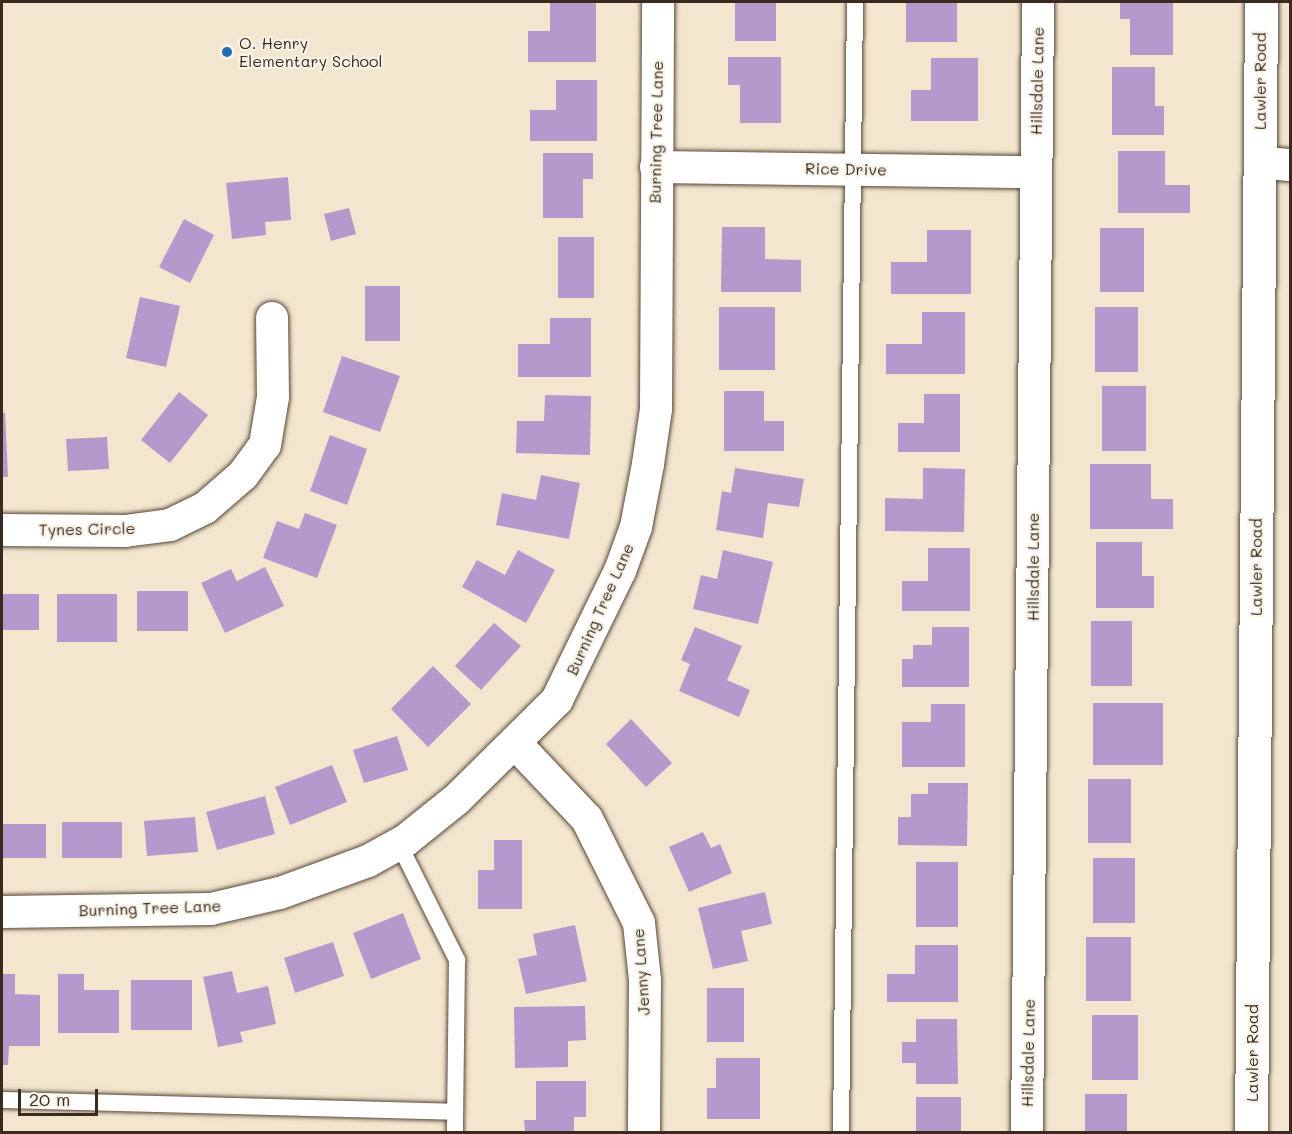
<!DOCTYPE html>
<html>
<head>
<meta charset="utf-8">
<style>
	body { margin:0 }
	#map { position:relative; width:1292px; height:1134px; overflow:hidden; background:#f3e6ce; font-family:Mali,sans-serif }
	div>[style] { position:absolute }
	.building>* { inset:0; background:#b499cd }
	.roads { filter:drop-shadow(0 0 2px #574638) drop-shadow(0 0 2px #574638) }
	.service>* { height:16px; margin:-8px; padding:0 8px; transform-origin:8px; border-radius:8px; background:#fff }
	.minor>* { height:32px; margin:-16px; padding:0 16px; transform-origin:16px; border-radius:16px; background:#fff }
	.tertiary>* { height:33px; margin:-16.5px; padding:0 16.5px; transform-origin:16.5px; border-radius:16.5px; background:#fff }
	.dots>* { width:16px; height:16px; translate:-50% -50%; box-sizing:border-box; border:3px solid #f7f3e8; border-radius:50% }
	span { translate:-50% -50%; white-space:nowrap; text-align:center; line-height:1.15; -webkit-text-stroke:4.5px #f7f3e8; paint-order:stroke }
	.poi-label { font-size:16px; color:#3b2a1e }
	.left { translate:0 -50%; text-align:left }
	.street-label { font-size:16px; color:#3b2a1e }
	.frame { position:absolute; inset:0; border:3px solid #3b2a1e; pointer-events:none }
	.scale { position:absolute; left:18px; top:1089px; width:80px; height:27px; box-sizing:border-box; border:3px solid #3b2a1e; border-top:0; padding-left:8px; font-size:18px; line-height:21px; white-space:nowrap; color:#3b2a1e; -webkit-text-stroke:4px #f7f3e8; paint-order:stroke }
</style>
</head>
<body>
<div id="map">
	<div class="building">
		<i style="clip-path:polygon(550px 2px,596px 2px,596px 62px,528px 62px,528px 31px,550px 31px)"></i>
		<i style="clip-path:polygon(735px 2px,776px 2px,776px 41px,735px 41px)"></i>
		<i style="clip-path:polygon(906px 2px,957px 2px,957px 42px,906px 42px)"></i>
		<i style="clip-path:polygon(1120px 2px,1173px 2px,1173px 55px,1130px 55px,1130px 19px,1120px 19px)"></i>
		<i style="clip-path:polygon(728px 57px,781px 57px,781px 123px,740px 123px,740px 85px,728px 85px)"></i>
		<i style="clip-path:polygon(931px 58px,978px 58px,978px 121px,911px 121px,911px 90px,931px 90px)"></i>
		<i style="clip-path:polygon(1112px 67px,1155px 67px,1155px 106px,1164px 106px,1164px 135px,1112px 135px)"></i>
		<i style="clip-path:polygon(556px 80px,597px 80px,597px 141px,530px 141px,530px 110px,556px 110px)"></i>
		<i style="clip-path:polygon(1118px 151px,1165px 151px,1165px 185px,1190px 185px,1190px 213px,1118px 213px)"></i>
		<i style="clip-path:polygon(543px 153px,593px 153px,593px 179px,583px 179px,583px 218px,543px 218px)"></i>
		<i style="clip-path:polygon(288px 177px,291px 220px,265px 222px,266px 235px,232px 239px,226px 183px)"></i>
		<i style="clip-path:polygon(349px 208px,356px 234px,331px 241px,324px 214px)"></i>
		<i style="clip-path:polygon(184px 219px,214px 235px,190px 283px,159px 267px)"></i>
		<i style="clip-path:polygon(722px 227px,765px 227px,765px 259px,801px 260px,801px 292px,721px 292px)"></i>
		<i style="clip-path:polygon(1100px 228px,1144px 228px,1144px 292px,1100px 292px)"></i>
		<i style="clip-path:polygon(927px 230px,971px 230px,971px 294px,891px 294px,891px 262px,927px 262px)"></i>
		<i style="clip-path:polygon(558px 237px,594px 237px,594px 298px,558px 298px)"></i>
		<i style="clip-path:polygon(365px 286px,400px 286px,400px 341px,365px 341px)"></i>
		<i style="clip-path:polygon(140px 297px,180px 306px,166px 367px,126px 358px)"></i>
		<i style="clip-path:polygon(719px 307px,775px 307px,775px 370px,719px 370px)"></i>
		<i style="clip-path:polygon(1095px 307px,1138px 307px,1138px 372px,1095px 372px)"></i>
		<i style="clip-path:polygon(922px 312px,965px 312px,965px 374px,886px 374px,886px 344px,922px 344px)"></i>
		<i style="clip-path:polygon(550px 318px,591px 318px,591px 377px,518px 377px,518px 344px,550px 344px)"></i>
		<i style="clip-path:polygon(342px 356px,400px 376px,380px 432px,323px 412px)"></i>
		<i style="clip-path:polygon(1102px 386px,1146px 386px,1146px 451px,1102px 451px)"></i>
		<i style="clip-path:polygon(724px 391px,764px 391px,764px 421px,784px 421px,784px 451px,724px 451px)"></i>
		<i style="clip-path:polygon(179px 392px,208px 415px,170px 463px,141px 440px)"></i>
		<i style="clip-path:polygon(924px 394px,960px 394px,960px 452px,898px 452px,898px 423px,924px 423px)"></i>
		<i style="clip-path:polygon(545px 395px,591px 396px,590px 455px,516px 453px,517px 421px,544px 421px)"></i>
		<i style="clip-path:polygon(2px 413px,5px 413px,8px 477px,2px 477px)"></i>
		<i style="clip-path:polygon(330px 435px,367px 449px,347px 505px,310px 491px)"></i>
		<i style="clip-path:polygon(107px 437px,109px 469px,68px 471px,66px 439px)"></i>
		<i style="clip-path:polygon(1090px 464px,1151px 464px,1151px 499px,1173px 499px,1173px 529px,1090px 529px)"></i>
		<i style="clip-path:polygon(735px 468px,804px 479px,799px 507px,768px 503px,763px 538px,716px 530px,722px 491px,731px 493px)"></i>
		<i style="clip-path:polygon(923px 468px,965px 469px,964px 532px,885px 531px,885px 498px,923px 499px)"></i>
		<i style="clip-path:polygon(541px 475px,580px 483px,569px 539px,496px 525px,502px 493px,536px 500px)"></i>
		<i style="clip-path:polygon(305px 513px,337px 525px,317px 578px,263px 558px,277px 521px,299px 529px)"></i>
		<i style="clip-path:polygon(1096px 542px,1142px 542px,1142px 576px,1154px 576px,1154px 608px,1096px 608px)"></i>
		<i style="clip-path:polygon(928px 548px,970px 548px,970px 611px,902px 611px,902px 581px,928px 581px)"></i>
		<i style="clip-path:polygon(518px 550px,555px 570px,526px 623px,462px 587px,477px 560px,505px 575px)"></i>
		<i style="clip-path:polygon(723px 550px,773px 562px,758px 624px,693px 609px,701px 575px,717px 579px)"></i>
		<i style="clip-path:polygon(265px 567px,284px 606px,225px 633px,201px 583px,231px 569px,237px 581px)"></i>
		<i style="clip-path:polygon(137px 591px,188px 591px,188px 631px,137px 631px)"></i>
		<i style="clip-path:polygon(2px 594px,39px 594px,39px 630px,2px 630px)"></i>
		<i style="clip-path:polygon(57px 594px,117px 594px,117px 642px,57px 642px)"></i>
		<i style="clip-path:polygon(1091px 621px,1132px 621px,1132px 686px,1091px 686px)"></i>
		<i style="clip-path:polygon(494px 623px,521px 646px,481px 690px,455px 666px)"></i>
		<i style="clip-path:polygon(695px 627px,742px 646px,727px 680px,750px 690px,739px 717px,679px 691px,690px 664px,681px 660px)"></i>
		<i style="clip-path:polygon(932px 627px,969px 627px,969px 687px,902px 687px,902px 659px,913px 659px,913px 645px,932px 645px)"></i>
		<i style="clip-path:polygon(433px 666px,471px 704px,428px 747px,391px 709px)"></i>
		<i style="clip-path:polygon(1093px 703px,1163px 703px,1163px 765px,1093px 765px)"></i>
		<i style="clip-path:polygon(931px 704px,965px 704px,965px 767px,902px 767px,902px 722px,931px 722px)"></i>
		<i style="clip-path:polygon(631px 719px,672px 763px,646px 787px,606px 744px)"></i>
		<i style="clip-path:polygon(397px 736px,408px 770px,364px 783px,353px 750px)"></i>
		<i style="clip-path:polygon(332px 765px,347px 802px,290px 825px,275px 787px)"></i>
		<i style="clip-path:polygon(1088px 779px,1131px 779px,1131px 843px,1088px 843px)"></i>
		<i style="clip-path:polygon(928px 783px,968px 783px,967px 846px,898px 845px,898px 817px,911px 817px,911px 794px,928px 794px)"></i>
		<i style="clip-path:polygon(265px 796px,275px 834px,217px 850px,206px 812px)"></i>
		<i style="clip-path:polygon(195px 817px,198px 852px,147px 856px,144px 821px)"></i>
		<i style="clip-path:polygon(62px 822px,122px 822px,122px 858px,62px 858px)"></i>
		<i style="clip-path:polygon(2px 824px,46px 824px,46px 858px,2px 858px)"></i>
		<i style="clip-path:polygon(703px 832px,711px 848px,720px 844px,732px 873px,689px 892px,669px 847px)"></i>
		<i style="clip-path:polygon(494px 840px,522px 840px,522px 909px,478px 909px,478px 870px,494px 870px)"></i>
		<i style="clip-path:polygon(1093px 858px,1135px 858px,1135px 923px,1093px 923px)"></i>
		<i style="clip-path:polygon(916px 862px,958px 862px,958px 927px,916px 927px)"></i>
		<i style="clip-path:polygon(765px 892px,772px 924px,741px 931px,748px 961px,713px 969px,698px 908px)"></i>
		<i style="clip-path:polygon(403px 913px,421px 959px,371px 979px,353px 933px)"></i>
		<i style="clip-path:polygon(575px 925px,587px 981px,526px 994px,518px 959px,537px 955px,533px 934px)"></i>
		<i style="clip-path:polygon(1086px 937px,1131px 937px,1131px 1001px,1086px 1001px)"></i>
		<i style="clip-path:polygon(333px 942px,344px 976px,295px 993px,284px 958px)"></i>
		<i style="clip-path:polygon(915px 945px,958px 945px,958px 1002px,887px 1002px,887px 974px,915px 974px)"></i>
		<i style="clip-path:polygon(232px 971px,237px 993px,268px 986px,276px 1024px,240px 1032px,243px 1042px,218px 1047px,203px 977px)"></i>
		<i style="clip-path:polygon(2px 974px,15px 974px,15px 994px,40px 995px,40px 1046px,9px 1046px,8px 1065px,2px 1065px)"></i>
		<i style="clip-path:polygon(58px 974px,84px 974px,84px 990px,119px 990px,119px 1033px,58px 1033px)"></i>
		<i style="clip-path:polygon(131px 980px,192px 980px,192px 1030px,131px 1030px)"></i>
		<i style="clip-path:polygon(707px 988px,744px 988px,744px 1042px,707px 1042px)"></i>
		<i style="clip-path:polygon(585px 1006px,586px 1040px,568px 1041px,568px 1067px,515px 1068px,514px 1007px)"></i>
		<i style="clip-path:polygon(1092px 1015px,1138px 1015px,1138px 1080px,1092px 1080px)"></i>
		<i style="clip-path:polygon(916px 1019px,957px 1019px,958px 1084px,916px 1084px,916px 1063px,902px 1063px,902px 1042px,916px 1042px)"></i>
		<i style="clip-path:polygon(716px 1058px,760px 1058px,760px 1119px,707px 1119px,707px 1088px,716px 1088px)"></i>
		<i style="clip-path:polygon(536px 1081px,586px 1081px,586px 1117px,574px 1117px,574px 1132px,525px 1132px,524px 1120px,536px 1120px)"></i>
		<i style="clip-path:polygon(1085px 1094px,1127px 1094px,1127px 1132px,1085px 1132px)"></i>
		<i style="clip-path:polygon(916px 1097px,961px 1097px,961px 1132px,916px 1132px)"></i>
	</div>
	<div class="roads">
		<div class="service">
			<i style="left:399px;top:844px;width:130px;rotate:63.4deg"></i>
			<i style="left:457px;top:960px;width:172px;rotate:90.7deg"></i>
			<i style="left:2px;top:1100px;width:453px;rotate:1.5deg"></i>
			<i style="left:841px;top:1132px;width:1130px;rotate:-89.29deg"></i>
		</div>
		<div class="minor">
			<i style="left:1260px;top:162px;width:30px;rotate:6deg"></i>
			<i style="left:656px;top:167px;width:380px;rotate:0.8deg"></i>
			<i style="left:2px;top:530px;width:123px;rotate:0.5deg"></i>
			<i style="left:125px;top:531px;width:45px;rotate:-7.6deg"></i>
			<i style="left:170px;top:525px;width:39px;rotate:-26deg"></i>
			<i style="left:205px;top:508px;width:50px;rotate:-41deg"></i>
			<i style="left:243px;top:475px;width:37px;rotate:-54deg"></i>
			<i style="left:265px;top:445px;width:49px;rotate:-80.5deg"></i>
			<i style="left:273px;top:397px;width:79px;rotate:-90.7deg"></i>
			<i style="left:516px;top:744px;width:103px;rotate:46.6deg"></i>
			<i style="left:587px;top:819px;width:116px;rotate:63.4deg"></i>
			<i style="left:639px;top:923px;width:57px;rotate:84deg"></i>
			<i style="left:645px;top:980px;width:152px;rotate:90.4deg"></i>
			<i style="left:2px;top:912px;width:209px;rotate:-0.8deg"></i>
			<i style="left:211px;top:909px;width:71px;rotate:-13.1deg"></i>
			<i style="left:280px;top:893px;width:94px;rotate:-20deg"></i>
			<i style="left:368px;top:861px;width:43px;rotate:-28.9deg"></i>
			<i style="left:406px;top:840px;width:65px;rotate:-38.8deg"></i>
			<i style="left:457px;top:799px;width:141px;rotate:-44.7deg"></i>
			<i style="left:557px;top:700px;width:144px;rotate:-64deg"></i>
			<i style="left:620px;top:571px;width:47px;rotate:-70deg"></i>
			<i style="left:636px;top:527px;width:64px;rotate:-79.2deg"></i>
			<i style="left:648px;top:464px;width:56px;rotate:-81.7deg"></i>
			<i style="left:656px;top:409px;width:407px;rotate:-89.7deg"></i>
			<i style="left:1027px;top:1132px;width:1130px;rotate:-89.44deg"></i>
		</div>
		<div class="tertiary">
			<i style="left:1251px;top:1132px;width:1130px;rotate:-89.49deg"></i>
		</div>
	</div>
	<div class="dots">
		<i style="left:227px;top:52px;background:#1f6fb2"></i>
	</div>
	<div class="poi-label">
		<span class="left" style="left:239px;top:52px">O. Henry<br>Elementary School</span>
	</div>
	<div class="street-label">
		<span style="left:1037px;top:81px;rotate:-89deg">Hillsdale Lane</span>
		<span style="left:1260px;top:81px;rotate:-90deg">Lawler Road</span>
		<span style="left:656px;top:132px;rotate:-89deg">Burning Tree Lane</span>
		<span style="left:846px;top:169px;rotate:1deg">Rice Drive</span>
		<span style="left:87px;top:529px;rotate:-1deg">Tynes Circle</span>
		<span style="left:1033px;top:567px;rotate:-90deg">Hillsdale Lane</span>
		<span style="left:1256px;top:567px;rotate:-90deg">Lawler Road</span>
		<span style="left:600px;top:609px;rotate:-66deg">Burning Tree Lane</span>
		<span style="left:150px;top:908px;rotate:-2deg">Burning Tree Lane</span>
		<span style="left:641px;top:972px;rotate:-94deg">Jenny Lane</span>
		<span style="left:1028px;top:1053px;rotate:-89deg">Hillsdale Lane</span>
		<span style="left:1252px;top:1053px;rotate:-90deg">Lawler Road</span>
	</div>
	<div class="frame"></div>
	<div class="scale">20 m</div>
</div>
</body>
</html>
